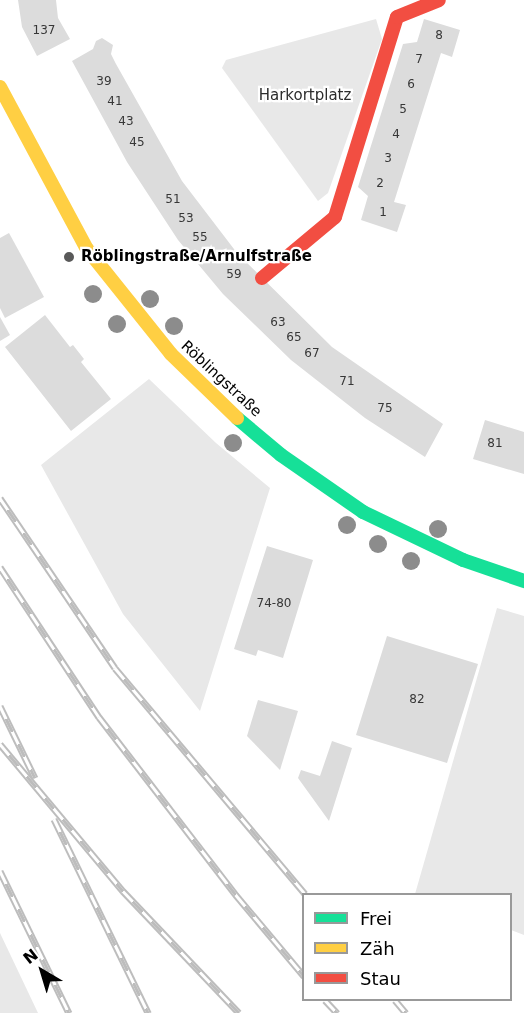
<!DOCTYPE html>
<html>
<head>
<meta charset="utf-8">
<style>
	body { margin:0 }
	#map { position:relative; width:524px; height:1013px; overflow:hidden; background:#fff; font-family:"DejaVu Sans",sans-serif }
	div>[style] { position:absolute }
	.green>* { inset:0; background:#e8e8e8 }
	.building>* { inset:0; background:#dcdcdc }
	.fast>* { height:14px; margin:-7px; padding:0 7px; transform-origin:7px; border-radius:7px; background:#16e098 }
	.slow>* { height:14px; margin:-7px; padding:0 7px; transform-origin:7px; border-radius:7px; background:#ffcf43 }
	.jam>* { height:14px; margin:-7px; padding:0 7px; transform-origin:7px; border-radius:7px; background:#f24e42 }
	.rail>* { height:7px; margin-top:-3.5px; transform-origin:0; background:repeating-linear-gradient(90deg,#fff 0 14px,#bdbdbd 0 28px); box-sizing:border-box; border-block:2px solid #bdbdbd }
	.trees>* { width:18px; height:18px; margin:-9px; border-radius:50%; background:#8c8c8c }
	.dots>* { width:16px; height:16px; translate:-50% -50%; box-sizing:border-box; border:3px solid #fff; border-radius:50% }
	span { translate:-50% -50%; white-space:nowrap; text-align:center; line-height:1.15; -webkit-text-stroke:4.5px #fff; paint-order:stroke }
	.number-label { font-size:12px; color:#373737 }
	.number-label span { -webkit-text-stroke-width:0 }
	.park-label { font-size:15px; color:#2d2d2d }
	.poi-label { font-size:15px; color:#000; font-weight:700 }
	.left { translate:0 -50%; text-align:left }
	.street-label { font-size:15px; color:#000 }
	.legend { position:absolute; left:302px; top:893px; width:210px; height:108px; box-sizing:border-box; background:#fff; border:2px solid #999; margin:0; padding:8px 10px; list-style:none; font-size:18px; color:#000 }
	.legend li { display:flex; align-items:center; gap:12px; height:30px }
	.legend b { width:30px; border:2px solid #999 }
	.north { position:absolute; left:12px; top:941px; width:60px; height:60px; -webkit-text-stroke:4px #fff; paint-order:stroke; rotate:322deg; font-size:16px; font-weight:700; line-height:24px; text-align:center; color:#000 }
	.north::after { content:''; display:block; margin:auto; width:21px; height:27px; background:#000; clip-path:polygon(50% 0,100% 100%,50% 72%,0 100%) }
</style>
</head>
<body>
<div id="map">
	<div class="green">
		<i style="clip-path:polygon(376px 19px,382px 39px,328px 193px,318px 201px,222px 68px,226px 60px)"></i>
		<i style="clip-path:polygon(149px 379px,216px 443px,270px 488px,200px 711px,123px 614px,41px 465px)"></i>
		<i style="clip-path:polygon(497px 608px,524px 616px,524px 935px,511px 930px,510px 894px,415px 894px)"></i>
		<i style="clip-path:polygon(0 933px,38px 1013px,0 1013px)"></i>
	</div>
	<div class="building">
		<i style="clip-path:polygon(18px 0,56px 0,58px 18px,70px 39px,37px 56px,22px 27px)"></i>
		<i style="clip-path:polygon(424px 19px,460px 30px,452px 57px,441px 53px,394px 202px,406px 205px,397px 232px,361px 220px,368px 196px,358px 187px,403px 44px,417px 42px)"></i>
		<i style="clip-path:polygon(102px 38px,113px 45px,111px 54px,116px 64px,182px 181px,237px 253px,332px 347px,443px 424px,425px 457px,365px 418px,291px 360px,223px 294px,178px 240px,127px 162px,72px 61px,93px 49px,96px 41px)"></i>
		<i style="clip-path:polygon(9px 233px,44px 297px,5px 318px,0 308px,0 238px)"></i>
		<i style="clip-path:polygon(45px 315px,70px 347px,73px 345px,84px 359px,81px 362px,111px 399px,71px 431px,5px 347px)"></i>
		<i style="clip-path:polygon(0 317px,10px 335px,0 341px)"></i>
		<i style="clip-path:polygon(485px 420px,524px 432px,524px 474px,473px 459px)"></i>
		<i style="clip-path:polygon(267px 546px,313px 560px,283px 658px,258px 650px,256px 656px,234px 649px)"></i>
		<i style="clip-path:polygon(387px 636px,478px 664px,447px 763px,356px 735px)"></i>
		<i style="clip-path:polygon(258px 700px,298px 711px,280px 770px,247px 736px)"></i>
		<i style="clip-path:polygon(332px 741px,352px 748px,329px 821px,298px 778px,301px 770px,320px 776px)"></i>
	</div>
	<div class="fast">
		<i style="left:237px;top:418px;width:57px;rotate:40.1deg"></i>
		<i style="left:281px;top:455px;width:100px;rotate:34.8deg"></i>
		<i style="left:363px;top:512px;width:111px;rotate:25.6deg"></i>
		<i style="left:463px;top:560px;width:65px;rotate:19deg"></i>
	</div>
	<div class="slow">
		<i style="left:0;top:87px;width:184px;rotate:61.8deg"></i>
		<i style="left:87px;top:249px;width:134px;rotate:51.3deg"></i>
		<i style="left:171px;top:354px;width:92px;rotate:44.1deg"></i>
	</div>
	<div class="jam">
		<i style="left:262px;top:278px;width:95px;rotate:-39.9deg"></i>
		<i style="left:335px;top:217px;width:209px;rotate:-72.8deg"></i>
		<i style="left:397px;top:17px;width:45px;rotate:-22deg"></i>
	</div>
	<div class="rail">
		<i style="left:0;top:498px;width:205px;rotate:55.9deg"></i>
		<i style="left:115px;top:668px;width:295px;rotate:49.9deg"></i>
		<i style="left:0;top:567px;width:180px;rotate:56.6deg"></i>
		<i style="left:99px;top:717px;width:225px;rotate:52.4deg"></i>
		<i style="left:236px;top:895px;width:106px;rotate:50deg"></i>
		<i style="left:0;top:706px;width:80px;rotate:64.1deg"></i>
		<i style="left:0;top:744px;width:192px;rotate:50.1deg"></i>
		<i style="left:123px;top:891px;width:168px;rotate:46.4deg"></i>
		<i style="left:54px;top:819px;width:216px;rotate:64.1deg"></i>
		<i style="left:0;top:871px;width:158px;rotate:64.1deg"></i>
		<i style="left:325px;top:1000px;width:18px;rotate:47deg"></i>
		<i style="left:395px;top:1000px;width:17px;rotate:50deg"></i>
	</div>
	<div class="trees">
		<i style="left:93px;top:294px"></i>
		<i style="left:150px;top:299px"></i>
		<i style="left:117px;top:324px"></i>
		<i style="left:174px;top:326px"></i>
		<i style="left:233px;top:443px"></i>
		<i style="left:347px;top:525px"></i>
		<i style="left:438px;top:529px"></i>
		<i style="left:378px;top:544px"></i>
		<i style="left:411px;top:561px"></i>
	</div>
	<div class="dots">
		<i style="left:69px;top:257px;background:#595959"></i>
	</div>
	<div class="number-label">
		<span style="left:44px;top:31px">137</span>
		<span style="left:439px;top:36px">8</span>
		<span style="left:419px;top:60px">7</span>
		<span style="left:104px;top:82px">39</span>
		<span style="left:411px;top:85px">6</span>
		<span style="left:115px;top:102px">41</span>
		<span style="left:403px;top:110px">5</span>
		<span style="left:126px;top:122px">43</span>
		<span style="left:396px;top:135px">4</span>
		<span style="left:137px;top:143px">45</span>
		<span style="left:388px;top:159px">3</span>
		<span style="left:380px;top:184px">2</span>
		<span style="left:173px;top:200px">51</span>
		<span style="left:383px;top:213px">1</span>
		<span style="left:186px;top:219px">53</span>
		<span style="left:200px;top:238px">55</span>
		<span style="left:234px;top:275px">59</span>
		<span style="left:278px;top:323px">63</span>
		<span style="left:294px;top:338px">65</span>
		<span style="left:312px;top:354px">67</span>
		<span style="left:347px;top:382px">71</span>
		<span style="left:385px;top:409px">75</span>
		<span style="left:495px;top:444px">81</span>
		<span style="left:274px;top:604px">74-80</span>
		<span style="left:417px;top:700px">82</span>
	</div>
	<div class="park-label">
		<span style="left:305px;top:96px">Harkortplatz</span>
	</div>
	<div class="poi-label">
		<span class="left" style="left:81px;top:257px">Röblingstraße/Arnulfstraße</span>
	</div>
	<div class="street-label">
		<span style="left:221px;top:379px;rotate:43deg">Röblingstraße</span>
	</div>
	<ul class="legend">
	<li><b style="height:8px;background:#16e098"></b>Frei</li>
	<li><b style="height:8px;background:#ffcf43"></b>Zäh</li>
	<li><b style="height:8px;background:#f24e42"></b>Stau</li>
	</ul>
	<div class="north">N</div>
</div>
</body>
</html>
